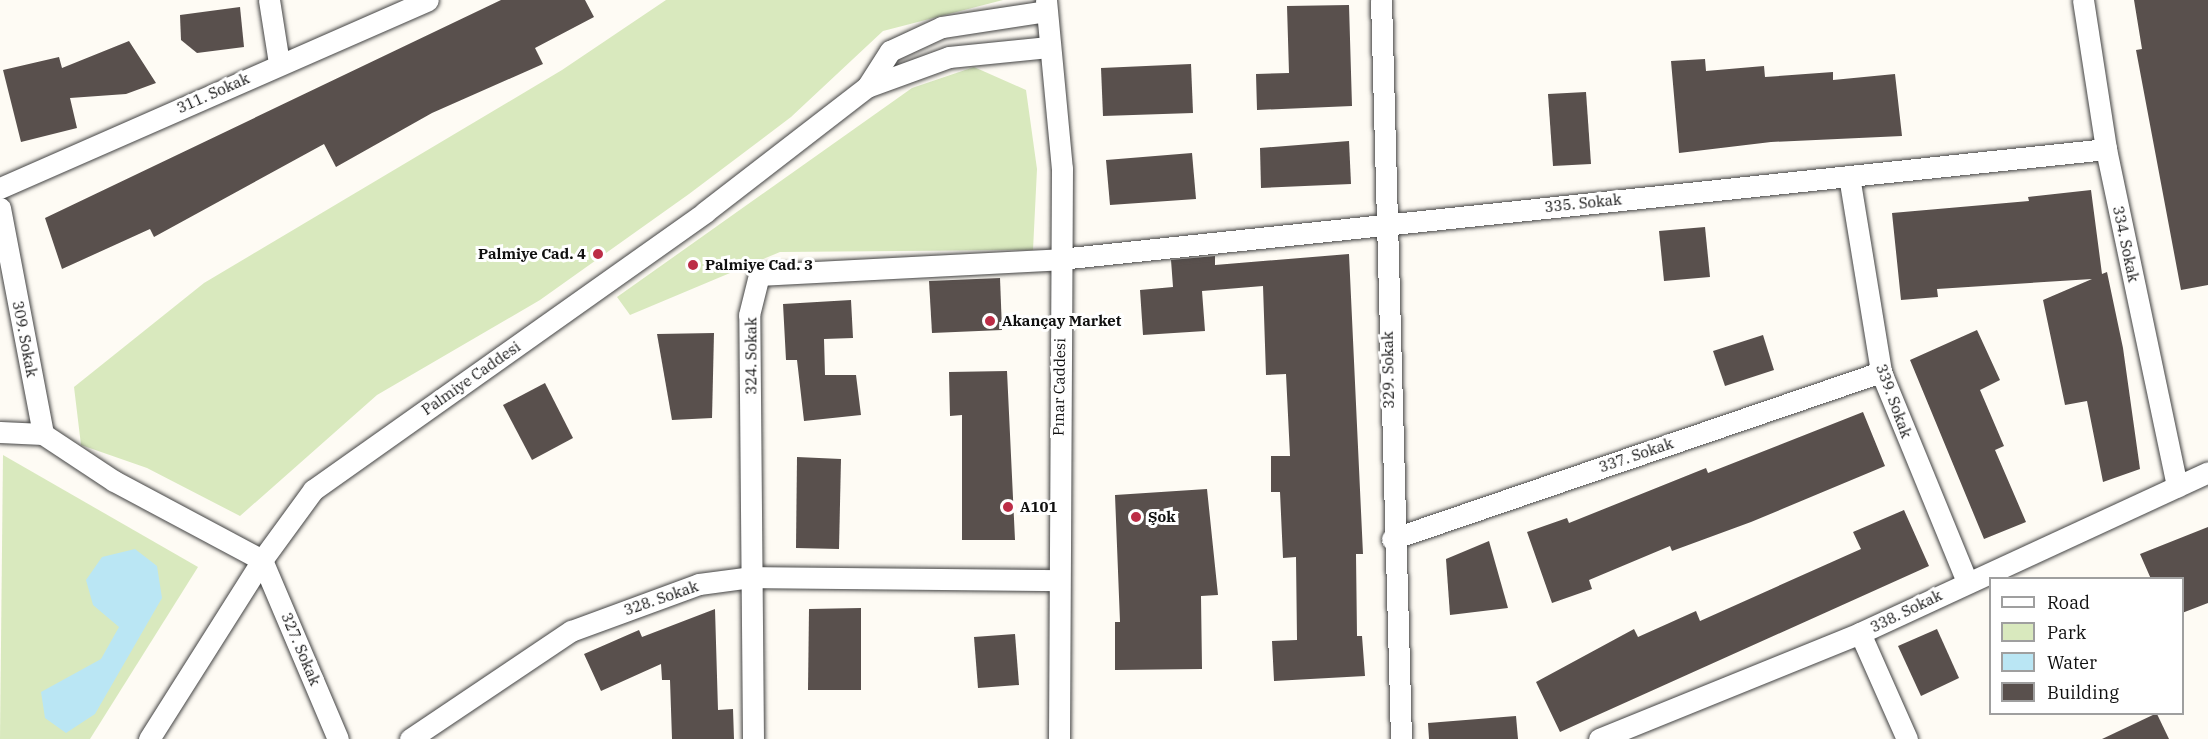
<!DOCTYPE html>
<html>
<head>
<meta charset="utf-8">
<style>
	body { margin:0 }
	#map { position:relative; width:2208px; height:739px; overflow:hidden; background:#fefbf4; font-family:"IBM Plex Serif",serif }
	div>[style] { position:absolute }
	.green>* { inset:0; background:#d9e9be }
	.water>* { inset:0; background:#bae6f4 }
	.building>* { inset:0; background:#59504d }
	.roads { filter:drop-shadow(0 0 2px #434343) drop-shadow(0 0 2px #434343) }
	.minor>* { height:21px; margin:-10.5px; padding:0 10.5px; transform-origin:10.5px; border-radius:10.5px; background:#fff }
	.dots>* { width:16px; height:16px; translate:-50% -50%; box-sizing:border-box; border:3px solid #fff; border-radius:50% }
	span { translate:-50% -50%; white-space:nowrap; text-align:center; line-height:1.15; -webkit-text-stroke:6px #fff; paint-order:stroke }
	.street-label { font-size:15px; color:#101010 }
	.poi-label { font-size:15px; color:#101010; font-weight:700 }
	.right { translate:-100% -50%; text-align:right }
	.left { translate:0 -50%; text-align:left }
	.legend { position:absolute; left:1989px; top:577px; width:195px; height:138px; box-sizing:border-box; background:#fff; border:2px solid #9f9f9f; margin:0; padding:8px 10px; list-style:none; font-size:18px; color:#101010 }
	.legend li { display:flex; align-items:center; gap:12px; height:30px }
	.legend b { width:30px; border:2px solid #9f9f9f }
</style>
</head>
<body>
<div id="map">
	<div class="green">
		<i style="clip-path:polygon(666px 0,1003px 0,883px 31px,791px 117px,689px 194px,540px 300px,377px 395px,240px 516px,147px 468px,81px 445px,74px 387px,204px 283px,562px 70px)"></i>
		<i style="clip-path:polygon(974px 67px,1026px 90px,1037px 169px,1033px 250px,780px 252px,630px 315px,617px 297px,912px 88px)"></i>
		<i style="clip-path:polygon(3px 455px,198px 567px,90px 739px,0 739px)"></i>
	</div>
	<div class="water">
		<i style="clip-path:polygon(135px 549px,157px 566px,162px 598px,95px 714px,66px 733px,45px 718px,41px 692px,101px 659px,119px 627px,93px 605px,86px 580px,102px 557px)"></i>
	</div>
	<div class="building">
		<i style="clip-path:polygon(501px 0,585px 0,594px 17px,535px 48px,543px 64px,432px 113px,336px 167px,324px 144px,154px 237px,150px 229px,62px 269px,45px 218px)"></i>
		<i style="clip-path:polygon(2134px 0,2208px 0,2208px 285px,2181px 290px,2136px 50px,2142px 49px)"></i>
		<i style="clip-path:polygon(1349px 5px,1352px 106px,1257px 110px,1256px 74px,1289px 73px,1287px 6px)"></i>
		<i style="clip-path:polygon(240px 7px,244px 47px,197px 53px,181px 40px,180px 15px)"></i>
		<i style="clip-path:polygon(129px 41px,156px 83px,126px 94px,70px 98px,77px 128px,21px 142px,3px 70px,59px 57px,62px 68px)"></i>
		<i style="clip-path:polygon(1705px 59px,1706px 71px,1764px 66px,1765px 77px,1833px 72px,1833px 80px,1895px 74px,1902px 136px,1771px 142px,1679px 153px,1671px 61px)"></i>
		<i style="clip-path:polygon(1191px 64px,1193px 113px,1103px 116px,1101px 68px)"></i>
		<i style="clip-path:polygon(1586px 92px,1591px 164px,1553px 166px,1548px 94px)"></i>
		<i style="clip-path:polygon(1349px 141px,1351px 184px,1261px 188px,1260px 148px)"></i>
		<i style="clip-path:polygon(1192px 153px,1196px 199px,1110px 205px,1106px 160px)"></i>
		<i style="clip-path:polygon(2091px 190px,2102px 274px,2107px 272px,2123px 348px,2140px 469px,2103px 482px,2087px 401px,2065px 405px,2043px 300px,2092px 279px,1937px 289px,1938px 297px,1901px 300px,1892px 213px,2029px 201px,2028px 197px)"></i>
		<i style="clip-path:polygon(1705px 227px,1710px 277px,1664px 281px,1659px 231px)"></i>
		<i style="clip-path:polygon(1349px 254px,1363px 554px,1356px 554px,1357px 636px,1362px 636px,1365px 676px,1274px 681px,1272px 641px,1297px 640px,1296px 557px,1283px 558px,1280px 492px,1271px 492px,1271px 456px,1290px 456px,1286px 374px,1266px 375px,1263px 286px,1202px 291px,1205px 331px,1143px 335px,1140px 290px,1173px 287px,1171px 260px,1215px 256px,1215px 265px)"></i>
		<i style="clip-path:polygon(1000px 278px,1002px 330px,932px 333px,929px 281px)"></i>
		<i style="clip-path:polygon(851px 300px,853px 338px,824px 339px,825px 375px,856px 375px,861px 415px,804px 421px,797px 360px,786px 360px,783px 304px)"></i>
		<i style="clip-path:polygon(1977px 330px,2000px 380px,1980px 390px,2004px 446px,1995px 450px,2026px 522px,1984px 539px,1910px 360px)"></i>
		<i style="clip-path:polygon(714px 333px,712px 418px,672px 420px,657px 334px)"></i>
		<i style="clip-path:polygon(1763px 335px,1774px 370px,1725px 386px,1713px 351px)"></i>
		<i style="clip-path:polygon(1007px 371px,1015px 540px,962px 540px,962px 415px,950px 416px,949px 372px)"></i>
		<i style="clip-path:polygon(545px 383px,573px 438px,532px 460px,503px 405px)"></i>
		<i style="clip-path:polygon(1863px 412px,1885px 466px,1751px 522px,1672px 551px,1670px 546px,1589px 580px,1592px 589px,1552px 603px,1527px 532px,1567px 518px,1569px 523px,1706px 468px,1708px 473px)"></i>
		<i style="clip-path:polygon(797px 457px,841px 459px,839px 549px,796px 548px)"></i>
		<i style="clip-path:polygon(1207px 489px,1218px 595px,1201px 596px,1202px 669px,1115px 670px,1115px 622px,1120px 622px,1115px 495px)"></i>
		<i style="clip-path:polygon(1904px 510px,1929px 566px,1560px 732px,1536px 682px,1634px 629px,1638px 637px,1696px 611px,1700px 621px,1861px 549px,1853px 532px)"></i>
		<i style="clip-path:polygon(2208px 527px,2208px 603px,2182px 613px,2182px 579px,2151px 579px,2140px 554px)"></i>
		<i style="clip-path:polygon(1489px 541px,1508px 608px,1450px 615px,1446px 559px)"></i>
		<i style="clip-path:polygon(861px 608px,861px 690px,808px 690px,809px 609px)"></i>
		<i style="clip-path:polygon(715px 609px,718px 710px,733px 709px,734px 739px,672px 739px,670px 680px,662px 680px,661px 664px,601px 691px,584px 654px,639px 630px,642px 637px)"></i>
		<i style="clip-path:polygon(1937px 629px,1959px 678px,1921px 696px,1898px 646px)"></i>
		<i style="clip-path:polygon(1015px 634px,1019px 685px,978px 688px,974px 637px)"></i>
		<i style="clip-path:polygon(2157px 714px,2169px 739px,2102px 739px,2155px 714px)"></i>
		<i style="clip-path:polygon(1516px 716px,1518px 739px,1429px 739px,1428px 723px)"></i>
	</div>
	<div class="roads">
		<div class="minor">
			<i style="left:269px;top:0;width:64px;rotate:81deg"></i>
			<i style="left:1046px;top:0;width:169px;rotate:84.6deg"></i>
			<i style="left:1062px;top:168px;width:571px;rotate:90.3deg"></i>
			<i style="left:1381px;top:0;width:739px;rotate:88.45deg"></i>
			<i style="left:2083px;top:0;width:151px;rotate:81.2deg"></i>
			<i style="left:2106px;top:149px;width:345px;rotate:78.1deg"></i>
			<i style="left:867px;top:87px;width:43px;rotate:-57.4deg"></i>
			<i style="left:890px;top:51px;width:57px;rotate:-24.8deg"></i>
			<i style="left:942px;top:27px;width:105px;rotate:-8.7deg"></i>
			<i style="left:1849px;top:176px;width:199px;rotate:80.7deg"></i>
			<i style="left:1881px;top:372px;width:227px;rotate:67.7deg"></i>
			<i style="left:0;top:188px;width:467px;rotate:-23.7deg"></i>
			<i style="left:0;top:208px;width:230px;rotate:79.2deg"></i>
			<i style="left:0;top:432px;width:43px;rotate:2.7deg"></i>
			<i style="left:43px;top:434px;width:85px;rotate:33.5deg"></i>
			<i style="left:114px;top:481px;width:168px;rotate:28.1deg"></i>
			<i style="left:262px;top:560px;width:194px;rotate:67deg"></i>
			<i style="left:1392px;top:539px;width:517px;rotate:-18.86deg"></i>
			<i style="left:1860px;top:633px;width:116px;rotate:66.1deg"></i>
			<i style="left:149px;top:739px;width:212px;rotate:-57.7deg"></i>
			<i style="left:262px;top:560px;width:87px;rotate:-53.9deg"></i>
			<i style="left:313px;top:490px;width:481px;rotate:-35.3deg"></i>
			<i style="left:705px;top:212px;width:205px;rotate:-37.7deg"></i>
			<i style="left:867px;top:87px;width:87px;rotate:-20.1deg"></i>
			<i style="left:949px;top:57px;width:100px;rotate:-5.7deg"></i>
			<i style="left:410px;top:739px;width:194px;rotate:-33.9deg"></i>
			<i style="left:571px;top:631px;width:136px;rotate:-20.2deg"></i>
			<i style="left:699px;top:584px;width:52px;rotate:-7.7deg"></i>
			<i style="left:751px;top:577px;width:305px;rotate:0.6deg"></i>
			<i style="left:753px;top:739px;width:424px;rotate:-90.5deg"></i>
			<i style="left:749px;top:315px;width:41px;rotate:-76deg"></i>
			<i style="left:759px;top:275px;width:301px;rotate:-3deg"></i>
			<i style="left:1060px;top:259px;width:1052px;rotate:-6deg"></i>
			<i style="left:1599px;top:739px;width:282px;rotate:-22.1deg"></i>
			<i style="left:1860px;top:633px;width:383px;rotate:-24.8deg"></i>
		</div>
	</div>
	<div class="dots">
		<i style="left:598px;top:254px;background:#bc2d46"></i>
		<i style="left:693px;top:265px;background:#bc2d46"></i>
		<i style="left:990px;top:321px;background:#bc2d46"></i>
		<i style="left:1008px;top:507px;background:#bc2d46"></i>
		<i style="left:1136px;top:517px;background:#bc2d46"></i>
	</div>
	<div class="street-label">
		<span style="left:213px;top:93px;rotate:-24deg">311. Sokak</span>
		<span style="left:1583px;top:203px;rotate:-6deg">335. Sokak</span>
		<span style="left:2126px;top:244px;rotate:78deg">334. Sokak</span>
		<span style="left:25px;top:339px;rotate:79deg">309. Sokak</span>
		<span style="left:751px;top:356px;rotate:-90deg">324. Sokak</span>
		<span style="left:1388px;top:370px;rotate:-91deg">329. Sokak</span>
		<span style="left:471px;top:378px;rotate:-35deg">Palmiye Caddesi</span>
		<span style="left:1059px;top:387px;rotate:-89deg">Pınar Caddesi</span>
		<span style="left:1894px;top:401px;rotate:70deg">339. Sokak</span>
		<span style="left:1636px;top:455px;rotate:-19deg">337. Sokak</span>
		<span style="left:661px;top:598px;rotate:-19deg">328. Sokak</span>
		<span style="left:1906px;top:611px;rotate:-26deg">338. Sokak</span>
		<span style="left:301px;top:649px;rotate:67deg">327. Sokak</span>
	</div>
	<div class="poi-label">
		<span class="right" style="left:586px;top:254px">Palmiye Cad. 4</span>
		<span class="left" style="left:705px;top:265px">Palmiye Cad. 3</span>
		<span class="left" style="left:1002px;top:321px">Akançay Market</span>
		<span class="left" style="left:1020px;top:507px">A101</span>
		<span class="left" style="left:1148px;top:517px">Şok</span>
	</div>
	<ul class="legend">
	<li><b style="height:8px;background:#fff"></b>Road</li>
	<li><b style="height:16px;background:#d9e9be"></b>Park</li>
	<li><b style="height:16px;background:#bae6f4"></b>Water</li>
	<li><b style="height:16px;background:#59504d"></b>Building</li>
	</ul>
</div>
</body>
</html>
